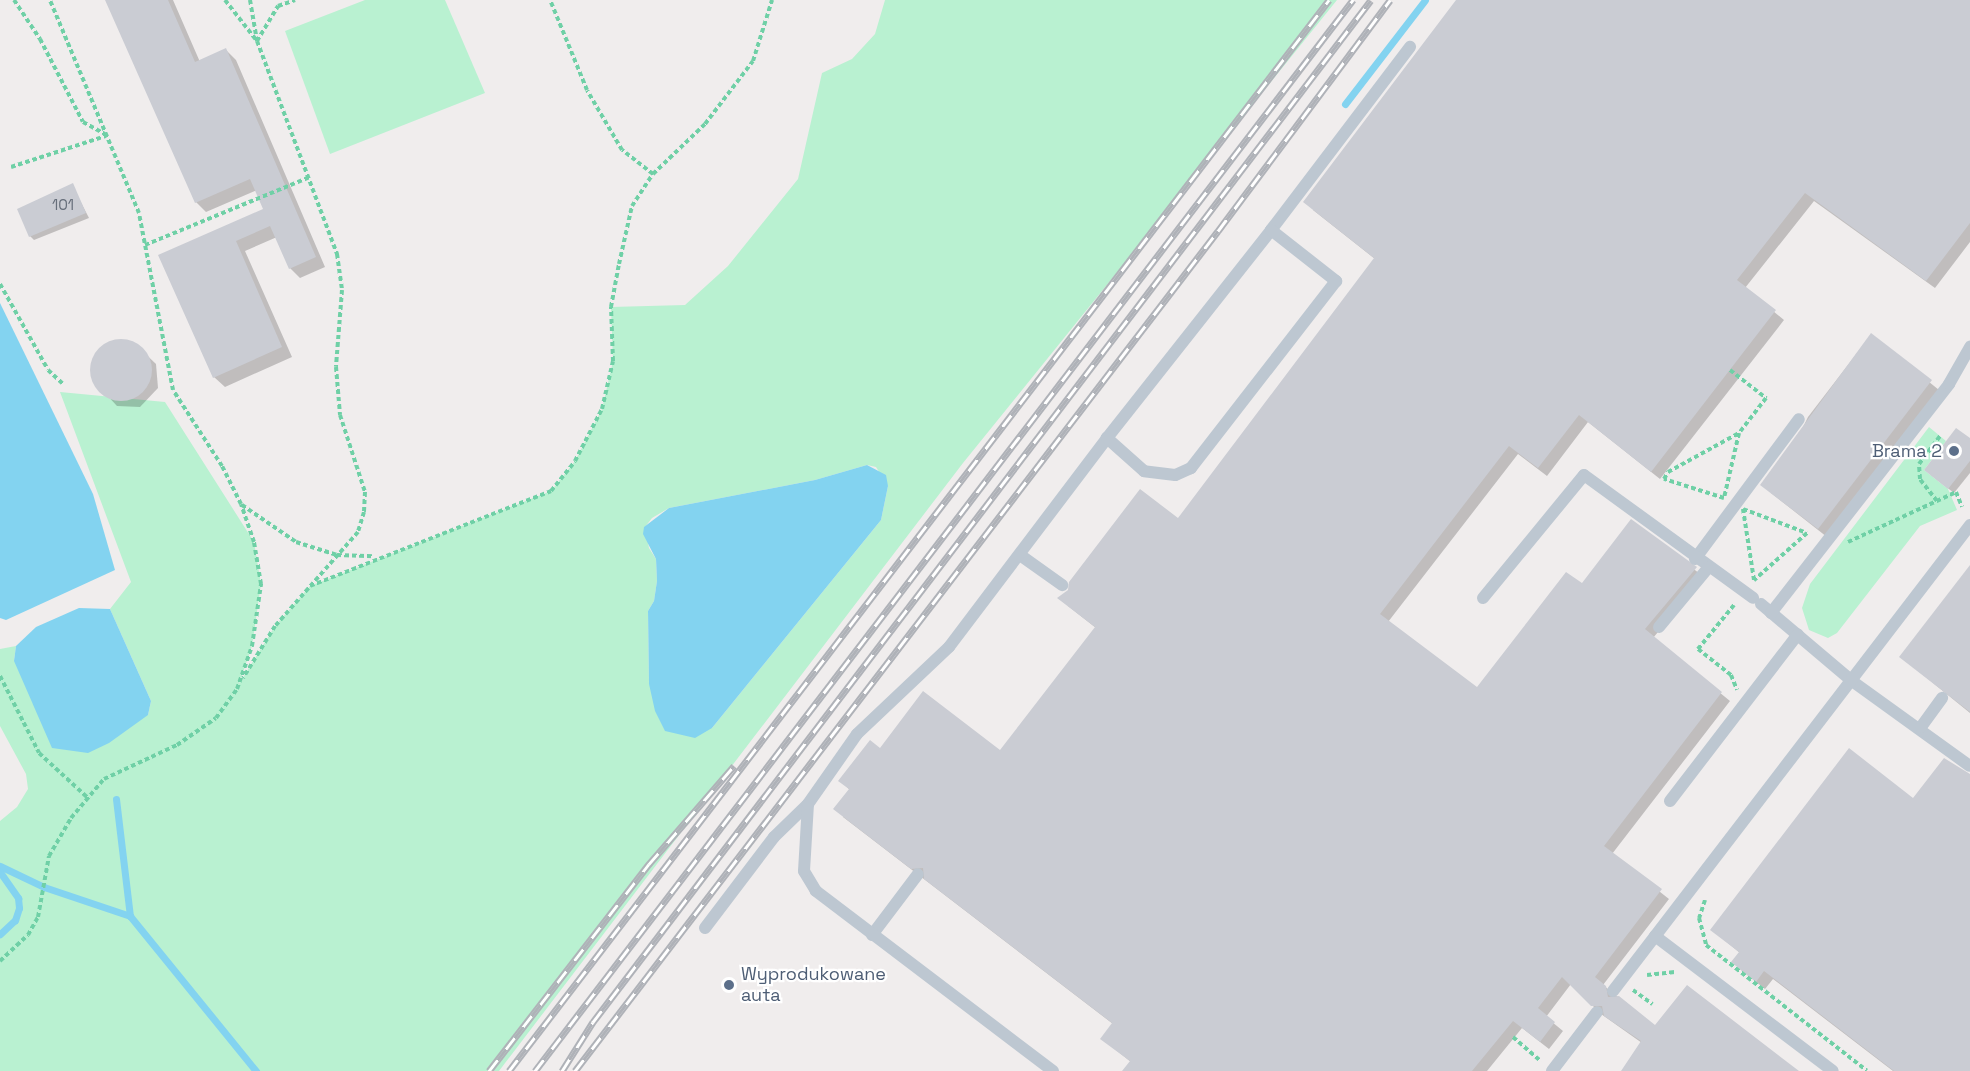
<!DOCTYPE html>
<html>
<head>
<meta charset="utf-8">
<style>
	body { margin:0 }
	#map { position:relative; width:1970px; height:1071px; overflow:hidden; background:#f0eded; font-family:"Space Grotesk",sans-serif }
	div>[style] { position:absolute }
	.green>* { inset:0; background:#b9f1d1 }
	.water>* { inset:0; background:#83d3f0 }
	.shadow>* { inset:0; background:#0003 }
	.stream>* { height:7px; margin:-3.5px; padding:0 3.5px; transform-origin:3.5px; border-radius:3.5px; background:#83d3f0 }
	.building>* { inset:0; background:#caccd3 }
	.round { border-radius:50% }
	.path>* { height:4px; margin-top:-2px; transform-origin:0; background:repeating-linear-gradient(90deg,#6fd0a6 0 4.5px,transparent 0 7.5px) }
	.service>* { height:12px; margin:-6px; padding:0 6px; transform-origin:6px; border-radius:6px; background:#bdc7d1 }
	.rail>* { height:7px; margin-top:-3.5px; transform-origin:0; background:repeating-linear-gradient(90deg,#fff 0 14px,#afb2b8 0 28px); box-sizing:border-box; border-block:2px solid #afb2b8 }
	.dots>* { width:16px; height:16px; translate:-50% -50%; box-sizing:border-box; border:3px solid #fff; border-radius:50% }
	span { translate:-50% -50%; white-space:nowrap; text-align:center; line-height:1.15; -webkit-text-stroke:4.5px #fff; paint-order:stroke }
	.number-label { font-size:15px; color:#666e7a }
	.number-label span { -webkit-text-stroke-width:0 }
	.service-label { font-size:18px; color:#4e5e75 }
	.right { translate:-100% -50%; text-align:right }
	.left { translate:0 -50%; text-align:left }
</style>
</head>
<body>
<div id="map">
	<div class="green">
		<i style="clip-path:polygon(365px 0,445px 0,485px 93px,330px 154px,285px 31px)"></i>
		<i style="clip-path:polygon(evenodd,885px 0,1337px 0,963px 463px,499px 1071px,0 1071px,0 821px,17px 807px,28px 789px,26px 774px,0 726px,0 649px,16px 646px,14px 661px,148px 715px,151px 701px,110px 609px,131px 582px,60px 392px,165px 402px,254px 542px,261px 584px,252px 646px,239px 684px,275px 626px,310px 586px,551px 491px,575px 461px,602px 409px,613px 361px,611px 307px,685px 305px,728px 266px,798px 179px,822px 73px,852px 59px,875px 34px,885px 0,867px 465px,876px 467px,888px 486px,881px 520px,712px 728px,649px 684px,648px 611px,654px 601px,657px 581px,656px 559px,649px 548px,645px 527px,652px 518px,669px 508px,815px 480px,867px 465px)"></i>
		<i style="clip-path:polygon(1929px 427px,1946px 441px,1924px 470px,1948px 489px,1957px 510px,1920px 526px,1837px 633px,1828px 638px,1809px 630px,1802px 608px,1810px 584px)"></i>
	</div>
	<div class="water">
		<i style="clip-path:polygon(0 303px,93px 494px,115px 570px,6px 620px,0 618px)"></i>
		<i style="clip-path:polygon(867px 465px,886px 475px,888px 486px,881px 520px,712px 728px,695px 738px,665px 731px,655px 711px,649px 684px,648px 611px,654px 601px,657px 581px,656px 559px,643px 534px,644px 527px,669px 508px,815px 480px)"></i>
		<i style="clip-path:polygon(79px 608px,110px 609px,151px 701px,148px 715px,109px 743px,88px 753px,52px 748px,14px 661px,16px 646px,36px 627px)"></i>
	</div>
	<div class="shadow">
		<i style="clip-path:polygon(106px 0,173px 0,200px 62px,226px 50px,236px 60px,325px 267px,300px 278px,290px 268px,277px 237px,245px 251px,292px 357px,225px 387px,214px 377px,160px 256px,265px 210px,257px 190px,206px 212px,196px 202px)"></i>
		<i style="clip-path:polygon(1458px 0,1970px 0,1970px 242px,1935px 288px,1814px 201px,1745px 288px,1784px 320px,1660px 479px,1588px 422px,1547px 476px,1518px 454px,1388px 622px,1477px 689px,1582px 585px,1631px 521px,1704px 577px,1653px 638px,1730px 701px,1612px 854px,1669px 899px,1603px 985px,1655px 1027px,1797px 1071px,1624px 1071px,1642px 1043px,1601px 1014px,1571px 984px,1546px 1017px,1563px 1031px,1549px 1049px,1522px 1028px,1487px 1071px,1124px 1071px,1131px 1062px,1102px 1039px,1113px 1024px,843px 817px,850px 790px,840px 781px,881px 750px,1000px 752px,1096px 628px,1068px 606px,1178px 520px,1375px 259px,1313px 210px)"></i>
		<i style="clip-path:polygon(72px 185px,89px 218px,34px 240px,30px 236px)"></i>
		<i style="clip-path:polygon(1871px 335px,1939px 390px,1827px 537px,1771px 493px,1808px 417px)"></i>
		<i style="clip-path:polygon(114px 341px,134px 343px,156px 364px,158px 388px,140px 407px,117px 406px,93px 380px,93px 359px,105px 345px)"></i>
		<i style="clip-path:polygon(1970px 440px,1970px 473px,1954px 493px,1931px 475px)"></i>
		<i style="clip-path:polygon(1970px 567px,1970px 713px,1901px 657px)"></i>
		<i style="clip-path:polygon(1970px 778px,1970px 1071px,1893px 1071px,1773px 979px,1765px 989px,1741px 970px,1733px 962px,1740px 953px,1712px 930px,1914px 800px)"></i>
	</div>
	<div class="stream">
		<i style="left:1345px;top:104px;width:131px;rotate:-52.4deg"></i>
		<i style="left:116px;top:799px;width:118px;rotate:83.2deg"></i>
		<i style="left:0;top:866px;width:49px;rotate:25.5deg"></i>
		<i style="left:44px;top:887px;width:91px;rotate:18.6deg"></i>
		<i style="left:130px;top:916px;width:200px;rotate:50.9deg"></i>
		<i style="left:0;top:872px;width:32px;rotate:55deg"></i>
		<i style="left:18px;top:898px;width:10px;rotate:84deg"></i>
		<i style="left:19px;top:908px;width:13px;rotate:108deg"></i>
		<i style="left:15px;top:920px;width:21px;rotate:137deg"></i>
	</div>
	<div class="building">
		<i style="clip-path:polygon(105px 0,168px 0,195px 62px,226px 48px,316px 257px,289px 269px,270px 226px,236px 241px,282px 347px,213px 378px,158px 255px,263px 209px,250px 179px,195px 203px)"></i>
		<i style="clip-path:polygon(1456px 0,1970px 0,1970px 223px,1926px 281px,1805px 193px,1737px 280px,1776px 310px,1651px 472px,1579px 415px,1538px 468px,1509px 446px,1380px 614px,1477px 687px,1566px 572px,1582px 583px,1631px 519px,1697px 567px,1645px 629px,1722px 692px,1604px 846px,1662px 889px,1595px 977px,1606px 986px,1608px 997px,1619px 996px,1655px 1025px,1687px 985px,1799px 1071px,1621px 1071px,1641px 1041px,1604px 1016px,1602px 1006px,1591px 1006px,1562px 977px,1538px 1008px,1555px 1022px,1540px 1042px,1513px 1021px,1472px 1071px,1122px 1071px,1130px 1061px,1100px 1039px,1112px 1023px,924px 879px,923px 868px,911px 869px,833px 809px,849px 789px,838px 781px,870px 740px,880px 748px,923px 691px,1000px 750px,1095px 627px,1057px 598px,1068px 590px,1069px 582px,1140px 489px,1178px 518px,1374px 258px,1303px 202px)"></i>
		<i style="clip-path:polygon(73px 183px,86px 213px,29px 237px,17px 209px)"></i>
		<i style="clip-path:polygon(1871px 333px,1932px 380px,1818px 529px,1760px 485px)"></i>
		<i class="round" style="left:90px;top:339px;width:62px;height:62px"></i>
		<i style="clip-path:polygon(1956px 428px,1970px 438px,1970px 461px,1948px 489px,1924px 470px)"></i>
		<i style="clip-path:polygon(1970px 565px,1970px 712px,1899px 657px)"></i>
		<i style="clip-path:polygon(1849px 748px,1913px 798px,1944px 758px,1970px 774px,1970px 1071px,1894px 1071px,1764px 971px,1756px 982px,1731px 962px,1739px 952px,1710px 930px)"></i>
	</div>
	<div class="path">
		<i style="left:14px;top:0;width:47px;rotate:56.3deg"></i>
		<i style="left:40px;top:39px;width:93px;rotate:62.6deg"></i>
		<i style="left:83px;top:122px;width:26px;rotate:29deg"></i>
		<i style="left:225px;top:0;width:52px;rotate:52deg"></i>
		<i style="left:257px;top:41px;width:228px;rotate:69.4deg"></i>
		<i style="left:337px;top:254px;width:36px;rotate:82deg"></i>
		<i style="left:342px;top:290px;width:77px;rotate:94.5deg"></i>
		<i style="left:336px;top:367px;width:48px;rotate:85.2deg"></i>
		<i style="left:340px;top:415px;width:81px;rotate:72deg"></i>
		<i style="left:365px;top:492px;width:20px;rotate:93deg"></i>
		<i style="left:364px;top:512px;width:21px;rotate:107deg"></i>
		<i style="left:358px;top:532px;width:125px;rotate:131.4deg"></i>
		<i style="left:275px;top:626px;width:61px;rotate:121.6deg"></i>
		<i style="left:250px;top:0;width:42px;rotate:80.3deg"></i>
		<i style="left:257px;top:41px;width:41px;rotate:-59deg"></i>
		<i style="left:278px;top:6px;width:18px;rotate:-19deg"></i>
		<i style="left:11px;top:167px;width:100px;rotate:-18.1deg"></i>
		<i style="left:653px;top:174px;width:72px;rotate:-43.9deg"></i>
		<i style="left:705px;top:124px;width:79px;rotate:-52.7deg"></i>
		<i style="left:753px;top:61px;width:64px;rotate:-72.7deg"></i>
		<i style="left:145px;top:245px;width:178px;rotate:-22.4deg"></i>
		<i style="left:0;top:284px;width:98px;rotate:60.8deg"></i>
		<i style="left:48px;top:370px;width:21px;rotate:43deg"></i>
		<i style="left:1730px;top:370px;width:46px;rotate:37.9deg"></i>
		<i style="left:1766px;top:398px;width:44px;rotate:127.6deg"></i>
		<i style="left:1739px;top:433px;width:67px;rotate:103deg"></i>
		<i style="left:1724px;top:498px;width:63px;rotate:-162.4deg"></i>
		<i style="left:1664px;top:479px;width:8px;rotate:-60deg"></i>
		<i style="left:1668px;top:472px;width:81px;rotate:-28.8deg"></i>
		<i style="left:1937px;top:501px;width:28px;rotate:-128deg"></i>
		<i style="left:1920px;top:479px;width:15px;rotate:-94deg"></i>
		<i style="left:1919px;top:464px;width:35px;rotate:-53deg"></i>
		<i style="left:242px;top:505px;width:65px;rotate:34.4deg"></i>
		<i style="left:296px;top:542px;width:43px;rotate:17.6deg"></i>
		<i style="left:337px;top:555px;width:37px;rotate:2deg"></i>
		<i style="left:1743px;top:509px;width:68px;rotate:20.6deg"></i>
		<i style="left:1807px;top:533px;width:71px;rotate:138.4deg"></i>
		<i style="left:1754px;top:580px;width:72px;rotate:-98.8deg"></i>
		<i style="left:1848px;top:542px;width:119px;rotate:-24.8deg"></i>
		<i style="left:1956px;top:492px;width:16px;rotate:68deg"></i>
		<i style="left:310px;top:586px;width:259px;rotate:-21.5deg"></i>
		<i style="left:551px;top:491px;width:38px;rotate:-51deg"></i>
		<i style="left:575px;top:461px;width:59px;rotate:-62.6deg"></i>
		<i style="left:602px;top:409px;width:49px;rotate:-77.1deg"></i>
		<i style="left:613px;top:361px;width:54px;rotate:-92.1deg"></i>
		<i style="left:611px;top:307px;width:44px;rotate:-79.5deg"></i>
		<i style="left:619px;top:264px;width:59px;rotate:-77.4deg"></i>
		<i style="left:632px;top:206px;width:38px;rotate:-57deg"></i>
		<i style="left:653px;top:174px;width:39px;rotate:-142deg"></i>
		<i style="left:622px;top:150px;width:69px;rotate:-120.3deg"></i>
		<i style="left:587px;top:90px;width:97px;rotate:-112.3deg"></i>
		<i style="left:1734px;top:605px;width:57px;rotate:129.3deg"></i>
		<i style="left:1698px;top:649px;width:42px;rotate:38.2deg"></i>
		<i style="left:1731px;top:675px;width:16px;rotate:68deg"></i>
		<i style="left:0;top:676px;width:86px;rotate:63.1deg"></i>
		<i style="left:39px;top:753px;width:68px;rotate:42.6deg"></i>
		<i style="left:1705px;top:900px;width:19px;rotate:108deg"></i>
		<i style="left:1699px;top:918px;width:28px;rotate:75deg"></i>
		<i style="left:1706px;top:945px;width:204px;rotate:38deg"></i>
		<i style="left:0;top:961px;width:38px;rotate:-43deg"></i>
		<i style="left:28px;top:935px;width:21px;rotate:-61deg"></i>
		<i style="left:38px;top:917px;width:62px;rotate:-79.8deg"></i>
		<i style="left:49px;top:856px;width:44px;rotate:-59.9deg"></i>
		<i style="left:71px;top:818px;width:51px;rotate:-49.8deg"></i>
		<i style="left:104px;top:779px;width:81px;rotate:-25deg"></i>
		<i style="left:177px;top:745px;width:47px;rotate:-34.7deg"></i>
		<i style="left:216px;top:718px;width:36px;rotate:-54deg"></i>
		<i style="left:237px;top:689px;width:46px;rotate:-70.8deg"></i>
		<i style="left:252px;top:646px;width:63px;rotate:-81.7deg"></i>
		<i style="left:261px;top:584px;width:43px;rotate:-99.5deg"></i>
		<i style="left:254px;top:542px;width:40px;rotate:-108.9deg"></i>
		<i style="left:241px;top:504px;width:42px;rotate:-116.6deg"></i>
		<i style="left:222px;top:466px;width:90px;rotate:-122.8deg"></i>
		<i style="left:173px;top:390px;width:180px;rotate:-100.9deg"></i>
		<i style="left:139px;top:213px;width:231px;rotate:-112.7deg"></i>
		<i style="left:1647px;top:975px;width:28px;rotate:-6deg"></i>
		<i style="left:1633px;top:990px;width:24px;rotate:36deg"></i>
		<i style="left:1513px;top:1037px;width:37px;rotate:41deg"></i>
	</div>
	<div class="service">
		<i style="left:1271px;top:230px;width:230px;rotate:-52.8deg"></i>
		<i style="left:1020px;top:555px;width:52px;rotate:35.5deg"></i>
		<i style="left:1695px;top:559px;width:174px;rotate:-53.4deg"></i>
		<i style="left:1483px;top:598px;width:159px;rotate:-50.6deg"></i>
		<i style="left:1584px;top:475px;width:209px;rotate:36deg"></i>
		<i style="left:1761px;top:604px;width:119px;rotate:40.2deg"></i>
		<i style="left:1852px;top:681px;width:145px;rotate:35.8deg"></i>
		<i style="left:1771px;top:613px;width:290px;rotate:-52.1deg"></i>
		<i style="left:1949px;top:384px;width:43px;rotate:-60.4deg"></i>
		<i style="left:1659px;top:627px;width:77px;rotate:-50.3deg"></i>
		<i style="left:1921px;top:727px;width:36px;rotate:-54deg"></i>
		<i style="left:1670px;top:801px;width:210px;rotate:-52.5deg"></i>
		<i style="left:705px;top:928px;width:114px;rotate:-52.8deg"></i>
		<i style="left:774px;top:837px;width:47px;rotate:-44.1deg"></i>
		<i style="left:872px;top:935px;width:76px;rotate:-53deg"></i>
		<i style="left:1655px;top:936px;width:223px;rotate:37.2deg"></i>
		<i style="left:1613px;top:991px;width:587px;rotate:-52.54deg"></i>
		<i style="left:1053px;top:1071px;width:298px;rotate:-142.8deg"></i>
		<i style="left:816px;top:891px;width:23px;rotate:-121deg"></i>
		<i style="left:804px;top:871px;width:67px;rotate:-86.6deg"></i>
		<i style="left:808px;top:804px;width:85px;rotate:-55deg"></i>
		<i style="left:857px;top:734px;width:127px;rotate:-43.4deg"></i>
		<i style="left:949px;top:647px;width:262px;rotate:-52.9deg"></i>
		<i style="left:1107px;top:438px;width:265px;rotate:-51.7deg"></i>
		<i style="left:1271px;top:230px;width:83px;rotate:38.1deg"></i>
		<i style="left:1336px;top:281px;width:237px;rotate:127.8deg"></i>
		<i style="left:1191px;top:468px;width:17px;rotate:156deg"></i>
		<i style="left:1175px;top:475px;width:31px;rotate:-173deg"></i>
		<i style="left:1144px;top:471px;width:50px;rotate:-138.3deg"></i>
		<i style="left:1552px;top:1071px;width:74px;rotate:-52.7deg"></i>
	</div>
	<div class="rail">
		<i style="left:489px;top:1071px;width:262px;rotate:-52.3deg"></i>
		<i style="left:649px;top:864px;width:130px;rotate:-49.1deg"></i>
		<i style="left:509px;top:1071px;width:1349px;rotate:-52.56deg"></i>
		<i style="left:535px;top:1071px;width:1348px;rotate:-52.63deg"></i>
		<i style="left:562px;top:1071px;width:58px;rotate:-57.7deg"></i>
		<i style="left:593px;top:1022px;width:1284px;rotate:-52.72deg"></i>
		<i style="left:575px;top:1071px;width:1058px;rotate:-52.57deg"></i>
		<i style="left:1218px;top:231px;width:288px;rotate:-53.3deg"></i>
	</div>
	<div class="dots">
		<i style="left:1954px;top:451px;background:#5c6f8a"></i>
		<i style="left:729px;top:985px;background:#5c6f8a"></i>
	</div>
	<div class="number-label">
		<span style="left:63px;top:205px">101</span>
	</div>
	<div class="service-label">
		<span class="right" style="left:1942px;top:451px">Brama 2</span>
		<span class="left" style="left:741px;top:985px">Wyprodukowane<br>auta</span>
	</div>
</div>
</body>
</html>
